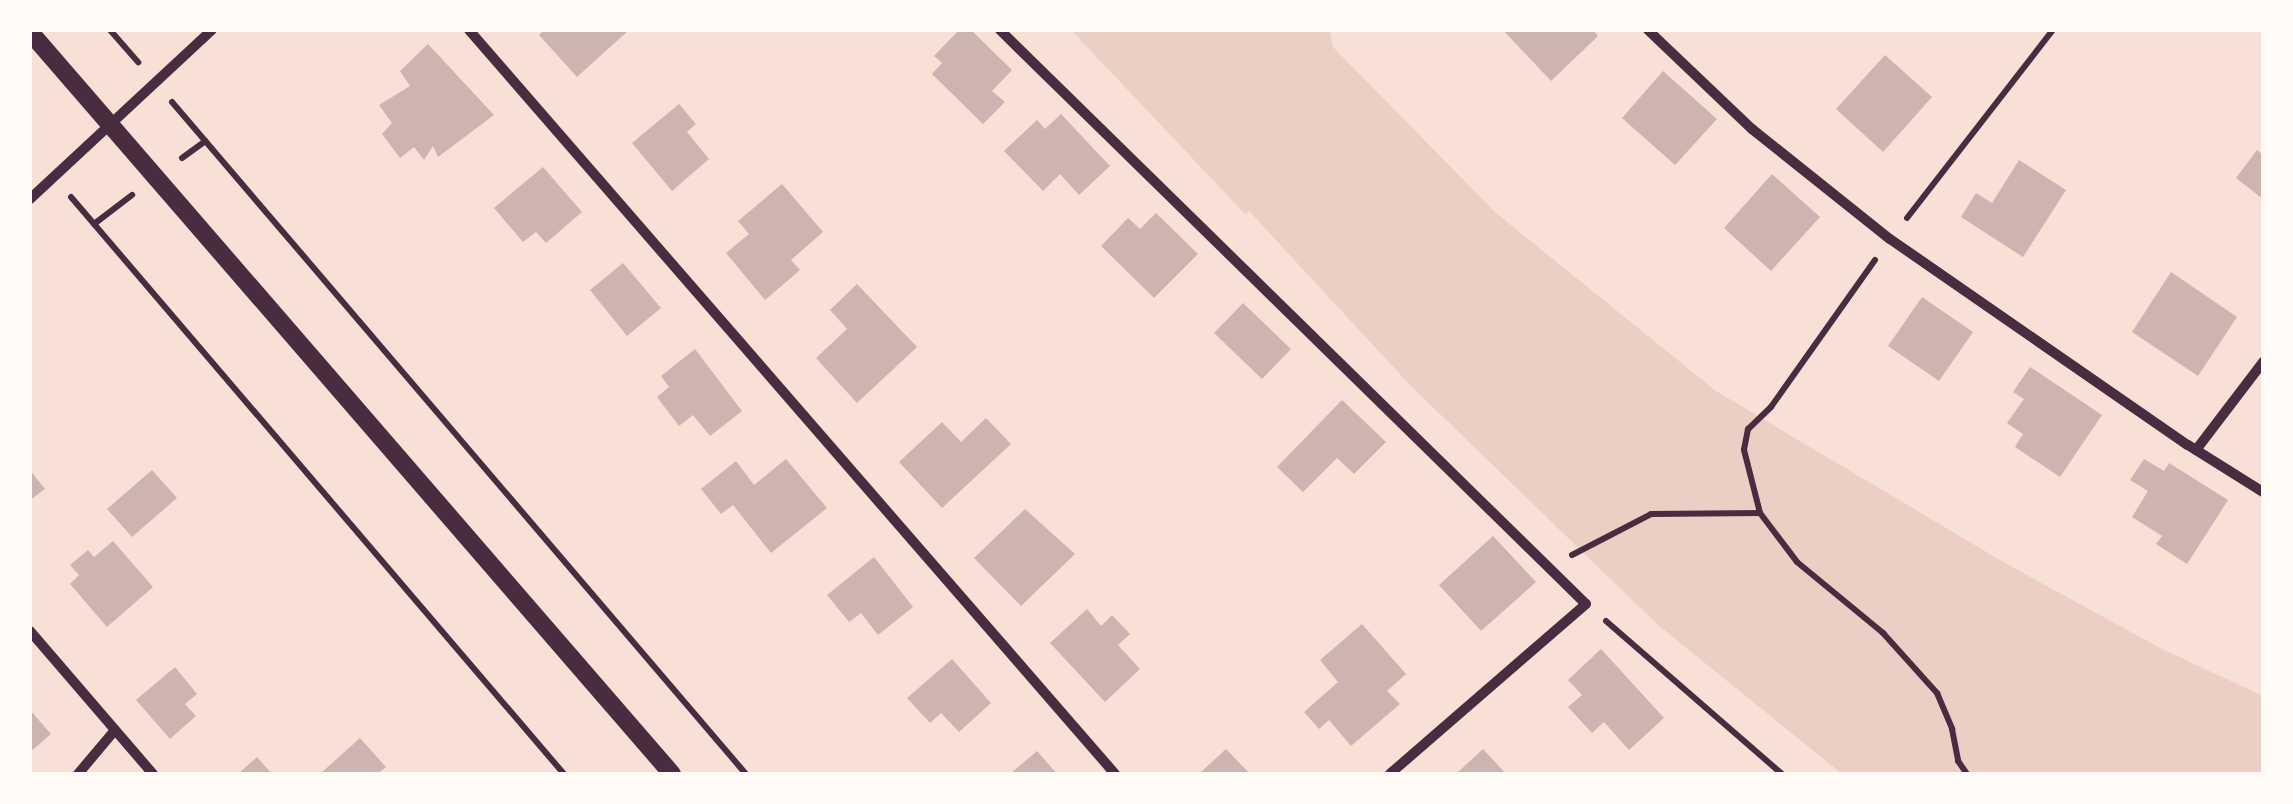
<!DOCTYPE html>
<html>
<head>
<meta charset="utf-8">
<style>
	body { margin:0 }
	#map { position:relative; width:2293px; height:804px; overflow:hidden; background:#f7e1d7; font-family:"Titillium Web",sans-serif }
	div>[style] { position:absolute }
	.green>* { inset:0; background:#ebcfc5 }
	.building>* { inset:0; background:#ccb4b1 }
	.path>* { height:6px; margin:-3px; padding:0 3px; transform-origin:3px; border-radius:3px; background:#4a2c40 }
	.minor>* { height:10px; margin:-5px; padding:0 5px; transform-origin:5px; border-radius:5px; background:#4a2c40 }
	.tertiary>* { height:18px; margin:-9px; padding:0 9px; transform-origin:9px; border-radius:9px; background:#4a2c40 }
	span { translate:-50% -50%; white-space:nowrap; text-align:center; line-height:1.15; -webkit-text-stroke:8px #fffaf5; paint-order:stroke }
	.frame { position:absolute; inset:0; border:32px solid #fffaf5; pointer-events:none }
</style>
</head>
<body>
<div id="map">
	<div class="green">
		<i style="clip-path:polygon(1071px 30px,1330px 30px,1333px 47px,1496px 213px,1716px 391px,2005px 563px,2160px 648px,2263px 696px,2263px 774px,1842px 774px,1658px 625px,1409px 384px,1249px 211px,1245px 214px)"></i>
	</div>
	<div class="building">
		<i style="clip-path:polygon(544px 30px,629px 30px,577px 77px,539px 35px)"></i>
		<i style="clip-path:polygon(959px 30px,971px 30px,1012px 70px,992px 91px,1005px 102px,983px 124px,932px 74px,942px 63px,934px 56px)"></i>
		<i style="clip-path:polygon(1503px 30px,1593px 30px,1598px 36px,1551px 81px)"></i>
		<i style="clip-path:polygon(428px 44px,494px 115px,438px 157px,433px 146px,424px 160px,414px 147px,400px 158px,382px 134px,392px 123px,379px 105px,410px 86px,400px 71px)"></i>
		<i style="clip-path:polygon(1885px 55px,1932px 97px,1883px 152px,1836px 109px)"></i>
		<i style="clip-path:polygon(1663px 71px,1717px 119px,1675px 165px,1622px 118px)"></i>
		<i style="clip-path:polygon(679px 104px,696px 124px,687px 132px,709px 159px,672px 191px,632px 143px)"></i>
		<i style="clip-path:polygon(1061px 114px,1110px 166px,1079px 195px,1060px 174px,1043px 191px,1004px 151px,1037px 120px,1045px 129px)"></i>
		<i style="clip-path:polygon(2257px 150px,2263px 155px,2263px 199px,2236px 178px)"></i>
		<i style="clip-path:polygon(2019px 160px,2066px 190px,2023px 257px,1961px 217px,1976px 193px,1992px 203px)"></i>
		<i style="clip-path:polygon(543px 167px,582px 212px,546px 243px,536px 232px,523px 242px,494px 208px)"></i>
		<i style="clip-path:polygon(1772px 174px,1820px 217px,1771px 271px,1724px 228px)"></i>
		<i style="clip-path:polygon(782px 184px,823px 232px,791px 260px,800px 270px,765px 300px,726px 253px,749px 234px,738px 221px)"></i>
		<i style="clip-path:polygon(1156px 213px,1198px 254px,1154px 298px,1101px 246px,1128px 218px,1140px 229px)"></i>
		<i style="clip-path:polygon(623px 263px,661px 308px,627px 336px,590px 290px)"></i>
		<i style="clip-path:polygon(2171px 272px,2237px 317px,2198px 376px,2132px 332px)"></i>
		<i style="clip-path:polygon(857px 284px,917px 347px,857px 403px,816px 358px,847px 329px,830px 310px)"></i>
		<i style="clip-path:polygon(1922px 297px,1973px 332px,1939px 381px,1888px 346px)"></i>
		<i style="clip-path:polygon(1243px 303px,1291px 349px,1262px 379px,1214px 333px)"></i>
		<i style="clip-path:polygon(695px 349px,742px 411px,710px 436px,693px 415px,679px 426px,657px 397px,669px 387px,661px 376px)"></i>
		<i style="clip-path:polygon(2030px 367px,2102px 415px,2060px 477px,2015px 447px,2023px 434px,2007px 423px,2024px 399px,2013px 392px)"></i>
		<i style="clip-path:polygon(1342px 400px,1386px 442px,1354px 474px,1337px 458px,1303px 492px,1277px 467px)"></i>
		<i style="clip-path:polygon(986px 418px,1011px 444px,942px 508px,899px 462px,942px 422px,961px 442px)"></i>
		<i style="clip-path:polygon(786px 459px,827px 508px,771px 553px,733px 505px,721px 514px,701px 489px,736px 461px,754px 485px)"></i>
		<i style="clip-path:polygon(2144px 459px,2164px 471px,2169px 463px,2228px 500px,2187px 564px,2156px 544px,2162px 536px,2132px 517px,2148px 491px,2130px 480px)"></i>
		<i style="clip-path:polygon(30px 470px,45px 489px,30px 500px)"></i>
		<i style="clip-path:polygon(152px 470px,177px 498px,132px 537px,107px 509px)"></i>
		<i style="clip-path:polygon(1025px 509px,1075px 554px,1021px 606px,974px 558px)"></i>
		<i style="clip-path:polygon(1493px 536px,1536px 582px,1481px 631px,1439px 585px)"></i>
		<i style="clip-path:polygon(113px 541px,153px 587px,107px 627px,70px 584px,79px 575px,70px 565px,88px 550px,94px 557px)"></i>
		<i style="clip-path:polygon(874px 557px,913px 607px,878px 635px,861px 613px,849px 622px,827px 595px)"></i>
		<i style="clip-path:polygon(1087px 609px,1101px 626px,1112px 615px,1130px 634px,1118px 645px,1140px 669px,1105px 702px,1050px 643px)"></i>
		<i style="clip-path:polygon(1362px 624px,1406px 674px,1387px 691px,1400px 704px,1351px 746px,1329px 720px,1319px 729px,1304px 712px,1338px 682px,1320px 660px)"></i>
		<i style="clip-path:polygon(1601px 649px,1664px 718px,1629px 750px,1604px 722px,1592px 733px,1568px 707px,1582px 695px,1568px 680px)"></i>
		<i style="clip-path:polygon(952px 659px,991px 703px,959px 732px,941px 713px,930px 723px,907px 698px)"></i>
		<i style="clip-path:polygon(175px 667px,197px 694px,185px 704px,196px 716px,170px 739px,136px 700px)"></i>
		<i style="clip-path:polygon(30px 710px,51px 734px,30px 752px)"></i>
		<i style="clip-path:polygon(360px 738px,386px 767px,377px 774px,320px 774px)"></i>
		<i style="clip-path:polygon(1226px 749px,1250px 774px,1199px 774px)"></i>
		<i style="clip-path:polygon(1483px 749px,1506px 774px,1456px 774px)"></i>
		<i style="clip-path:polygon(1037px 751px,1057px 774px,1010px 774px)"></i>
		<i style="clip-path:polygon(257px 757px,272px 774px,238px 774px)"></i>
	</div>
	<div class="path">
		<i style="left:110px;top:30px;width:43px;rotate:48.8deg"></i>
		<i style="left:172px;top:102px;width:884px;rotate:49.5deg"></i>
		<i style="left:182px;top:158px;width:29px;rotate:-36deg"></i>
		<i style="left:71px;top:197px;width:759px;rotate:49.49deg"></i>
		<i style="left:1907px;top:218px;width:238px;rotate:-52.2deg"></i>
		<i style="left:94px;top:224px;width:48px;rotate:-37.3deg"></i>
		<i style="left:1875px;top:260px;width:180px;rotate:125.3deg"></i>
		<i style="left:1771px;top:407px;width:32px;rotate:136deg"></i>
		<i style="left:1748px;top:429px;width:21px;rotate:101deg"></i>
		<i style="left:1744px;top:450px;width:65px;rotate:75.7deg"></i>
		<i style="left:1760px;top:513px;width:61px;rotate:52.9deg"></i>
		<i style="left:1797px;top:562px;width:112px;rotate:39.5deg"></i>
		<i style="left:1883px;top:633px;width:81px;rotate:48deg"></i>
		<i style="left:1937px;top:693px;width:39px;rotate:67deg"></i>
		<i style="left:1952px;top:729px;width:33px;rotate:79deg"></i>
		<i style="left:1958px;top:761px;width:16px;rotate:55deg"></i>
		<i style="left:1572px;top:555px;width:89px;rotate:-27.4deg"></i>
		<i style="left:1651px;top:514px;width:109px;rotate:-0.5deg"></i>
		<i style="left:1606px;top:621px;width:233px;rotate:41deg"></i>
	</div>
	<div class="minor">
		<i style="left:469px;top:30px;width:985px;rotate:49.03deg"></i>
		<i style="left:1000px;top:30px;width:820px;rotate:44.41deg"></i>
		<i style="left:1586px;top:604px;width:259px;rotate:139.1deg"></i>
		<i style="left:1648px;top:30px;width:144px;rotate:43.6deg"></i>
		<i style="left:1752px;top:129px;width:176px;rotate:38.6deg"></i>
		<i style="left:1890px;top:239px;width:362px;rotate:34.7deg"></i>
		<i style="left:2188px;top:445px;width:89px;rotate:32.1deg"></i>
		<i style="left:30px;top:199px;width:248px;rotate:-42.9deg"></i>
		<i style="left:2196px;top:450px;width:111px;rotate:-52.7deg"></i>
		<i style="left:30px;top:631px;width:189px;rotate:49.3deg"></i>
		<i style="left:78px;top:774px;width:57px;rotate:-49.9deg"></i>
	</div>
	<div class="tertiary">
		<i style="left:30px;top:32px;width:981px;rotate:49.13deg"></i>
	</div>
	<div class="frame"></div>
</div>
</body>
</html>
